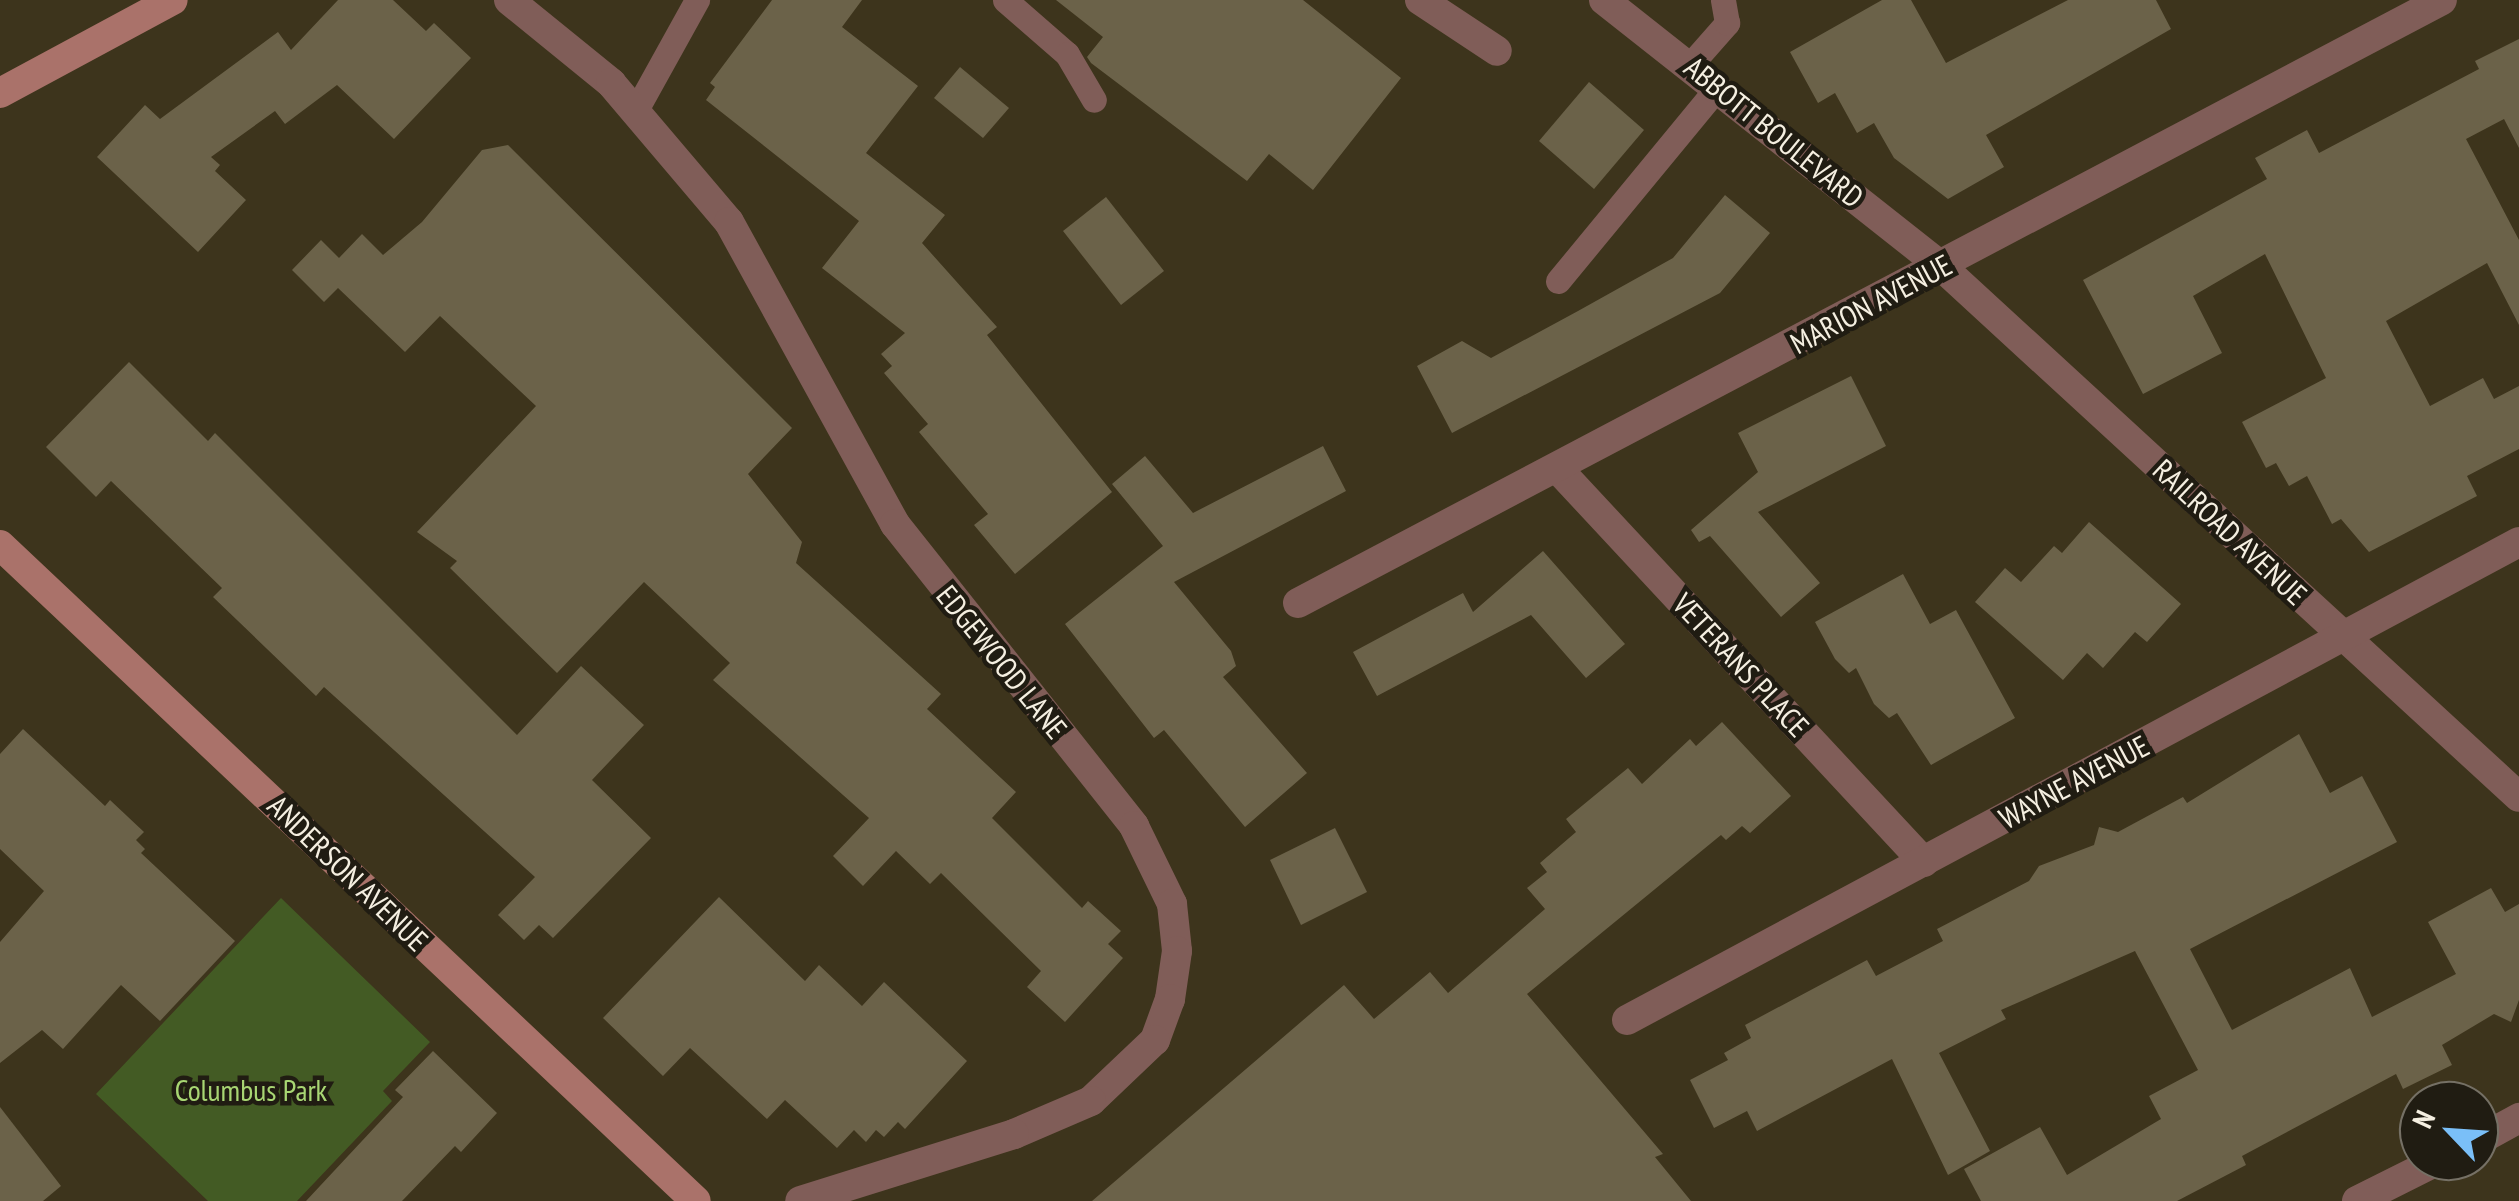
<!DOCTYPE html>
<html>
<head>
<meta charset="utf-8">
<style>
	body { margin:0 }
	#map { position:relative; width:2519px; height:1201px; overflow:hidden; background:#3d341c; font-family:"PT Sans Narrow",sans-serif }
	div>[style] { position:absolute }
	.green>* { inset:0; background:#435b24 }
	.building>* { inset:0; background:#6b6249 }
	.lane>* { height:25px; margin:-12.5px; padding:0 12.5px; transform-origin:12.5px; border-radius:12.5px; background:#805d58 }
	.street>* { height:30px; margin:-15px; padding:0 15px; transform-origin:15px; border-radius:15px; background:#805d58 }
	.secondary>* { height:30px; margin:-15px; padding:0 15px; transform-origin:15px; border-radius:15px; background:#aa726a }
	span { translate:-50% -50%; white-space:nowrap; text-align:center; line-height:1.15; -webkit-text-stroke:9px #201c12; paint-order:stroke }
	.street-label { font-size:30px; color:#f5efe1 }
	.park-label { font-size:30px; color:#a8d673 }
	.north { position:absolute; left:2399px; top:1081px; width:100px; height:100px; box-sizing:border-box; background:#201c12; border:2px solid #757065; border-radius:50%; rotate:295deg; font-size:28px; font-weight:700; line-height:40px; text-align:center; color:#f5efe1 }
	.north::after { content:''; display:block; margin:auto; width:35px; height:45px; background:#7abff8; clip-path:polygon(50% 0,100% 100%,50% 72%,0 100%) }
</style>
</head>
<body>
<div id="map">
	<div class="green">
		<i style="clip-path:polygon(281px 898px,430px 1042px,383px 1091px,392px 1101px,297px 1201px,208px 1201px,96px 1094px)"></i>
	</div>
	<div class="building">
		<i style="clip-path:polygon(338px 0,393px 0,426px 31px,434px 23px,471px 58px,394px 139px,337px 85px,285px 124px,275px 111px,211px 157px,220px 165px,215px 171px,246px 200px,198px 252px,97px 157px,145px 105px,160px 119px,278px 32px,291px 50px)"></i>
		<i style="clip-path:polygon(772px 0,862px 0,842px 27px,918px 86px,866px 153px,945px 215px,922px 243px,997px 327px,987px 335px,1112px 492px,1015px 574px,974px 525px,988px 514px,919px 432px,928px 424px,884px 373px,892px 366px,881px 354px,905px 333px,822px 268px,859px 221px,706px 100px,715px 87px,710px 83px)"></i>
		<i style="clip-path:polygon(1056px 0,1303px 0,1401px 78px,1313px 190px,1269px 154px,1247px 181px,1091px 63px,1087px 57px,1103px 37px)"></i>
		<i style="clip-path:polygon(1882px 0,1911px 0,1946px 63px,2068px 0,2156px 0,2171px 29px,1986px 135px,2004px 167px,1948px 199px,1894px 158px,1874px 123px,1857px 133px,1835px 93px,1818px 103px,1790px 52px)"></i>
		<i style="clip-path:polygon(2519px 39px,2519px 148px,2504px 119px,2466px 139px,2519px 240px,2519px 325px,2487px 263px,2386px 321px,2430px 406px,2483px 378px,2494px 399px,2519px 386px,2519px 449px,2467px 476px,2477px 496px,2369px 552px,2341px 519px,2332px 524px,2307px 476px,2289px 486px,2276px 463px,2266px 468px,2242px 422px,2326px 378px,2265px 254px,2193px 296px,2222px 353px,2143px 394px,2083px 280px,2267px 179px,2255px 158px,2307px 130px,2319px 153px,2479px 69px,2475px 61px)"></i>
		<i style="clip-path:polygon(960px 67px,1009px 108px,983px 138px,934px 98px)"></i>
		<i style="clip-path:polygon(1589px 82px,1644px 130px,1594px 189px,1539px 141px)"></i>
		<i style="clip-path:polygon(508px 145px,792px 428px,748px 474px,802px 542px,796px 563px,941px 694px,927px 709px,1016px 792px,992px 818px,1082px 908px,1088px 901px,1121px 931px,1108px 944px,1123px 958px,1065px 1022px,1027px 987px,1041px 971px,941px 873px,930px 884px,896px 851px,863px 886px,833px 856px,869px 818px,713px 680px,730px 663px,644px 582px,557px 673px,450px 568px,457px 561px,417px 532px,536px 406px,440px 316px,405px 352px,338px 288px,324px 302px,292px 270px,321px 240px,339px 258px,362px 234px,383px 255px,422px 222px,482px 150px)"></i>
		<i style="clip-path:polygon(1725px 195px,1770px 233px,1720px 293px,1452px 433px,1417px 366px,1462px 341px,1491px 358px,1578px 311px,1673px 258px)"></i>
		<i style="clip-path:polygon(1106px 197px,1164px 271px,1121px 305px,1063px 231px)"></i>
		<i style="clip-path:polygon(129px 362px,208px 441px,215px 433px,517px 735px,581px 666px,644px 725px,592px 780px,651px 838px,553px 938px,539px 925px,524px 940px,498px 915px,535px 877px,324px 687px,316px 696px,213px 597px,222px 588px,111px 481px,96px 497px,46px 447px)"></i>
		<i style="clip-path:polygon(1851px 376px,1886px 446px,1758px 512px,1820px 583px,1781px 617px,1710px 536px,1699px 542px,1691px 530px,1758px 472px,1738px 433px)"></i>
		<i style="clip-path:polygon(1323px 446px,1346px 491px,1174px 582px,1231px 651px,1236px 666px,1223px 677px,1307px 773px,1245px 827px,1164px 730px,1154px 738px,1065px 624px,1163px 546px,1112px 484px,1145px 456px,1193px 513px)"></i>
		<i style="clip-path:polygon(2089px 522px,2181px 604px,2147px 642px,2135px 632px,2103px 668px,2087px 653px,2063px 680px,1975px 602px,2005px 568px,2021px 582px,2054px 546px,2062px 553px)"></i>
		<i style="clip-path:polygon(1543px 551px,1625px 644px,1586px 678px,1531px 615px,1377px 696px,1353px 652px,1463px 593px,1473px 612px)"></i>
		<i style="clip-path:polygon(1903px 574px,1930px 624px,1956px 610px,2015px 718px,1931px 765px,1897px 713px,1889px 718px,1874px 704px,1856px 668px,1849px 673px,1835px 659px,1815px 622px)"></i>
		<i style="clip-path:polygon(1722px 722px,1791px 796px,1750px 833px,1742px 826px,1726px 840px,1721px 835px,1527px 994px,1663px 1154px,1655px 1157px,1691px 1201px,1092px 1201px,1344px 985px,1374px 1019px,1430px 972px,1448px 993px,1545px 909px,1527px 888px,1547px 872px,1540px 863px,1576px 832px,1566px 819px,1628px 768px,1642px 784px,1690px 739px,1696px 746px)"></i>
		<i style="clip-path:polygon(23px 729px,105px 806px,110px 800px,144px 832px,136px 840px,145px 849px,141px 853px,235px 941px,160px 1021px,121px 985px,63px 1049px,42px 1030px,0 1063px,0 942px,44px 891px,0 849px,0 754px)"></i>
		<i style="clip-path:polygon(2299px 734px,2330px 793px,2362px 776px,2397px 842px,2190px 949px,2232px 1030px,2350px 968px,2372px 1017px,2456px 974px,2428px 922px,2491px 888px,2505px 912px,2519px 904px,2519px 1000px,2511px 1022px,2494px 1014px,2442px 1045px,2452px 1065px,2403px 1089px,2396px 1074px,2242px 1156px,2246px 1165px,2177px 1201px,1981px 1201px,1964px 1169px,2040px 1127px,2067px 1175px,2161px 1119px,2149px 1096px,2198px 1070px,2135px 951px,2001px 1010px,2006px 1019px,1939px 1053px,1990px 1151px,1948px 1175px,1892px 1059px,1757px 1131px,1747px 1111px,1714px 1128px,1690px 1080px,1728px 1060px,1724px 1053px,1751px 1038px,1745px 1025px,1867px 960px,1876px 976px,1943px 941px,1937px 929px,2029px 881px,2039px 866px,2094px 845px,2099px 827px,2118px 832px,2183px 797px,2187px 803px)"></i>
		<i style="clip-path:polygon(1335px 828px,1367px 892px,1301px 925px,1270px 860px)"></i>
		<i style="clip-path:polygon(719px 897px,805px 981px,819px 965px,862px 1006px,884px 982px,967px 1061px,905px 1129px,898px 1122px,884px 1137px,876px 1130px,866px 1142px,854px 1130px,837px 1148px,785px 1100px,767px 1119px,690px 1048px,663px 1076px,603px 1018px)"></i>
		<i style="clip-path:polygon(433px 1051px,497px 1113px,461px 1152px,455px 1146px,402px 1201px,306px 1201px,403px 1097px,395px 1090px)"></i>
		<i style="clip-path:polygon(0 1107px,61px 1186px,43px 1201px,0 1201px)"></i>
	</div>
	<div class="lane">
		<i style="left:1005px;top:0;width:82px;rotate:41.1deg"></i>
		<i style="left:1067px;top:54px;width:53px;rotate:59.6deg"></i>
		<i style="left:1691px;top:64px;width:55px;rotate:-48.7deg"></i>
		<i style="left:1727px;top:23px;width:23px;rotate:-100deg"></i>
		<i style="left:636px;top:110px;width:126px;rotate:-61deg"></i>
		<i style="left:1558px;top:281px;width:251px;rotate:-50.5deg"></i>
	</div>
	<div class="street">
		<i style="left:509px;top:0;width:132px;rotate:39.1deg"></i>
		<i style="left:611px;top:83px;width:182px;rotate:49.7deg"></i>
		<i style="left:729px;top:222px;width:345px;rotate:61.2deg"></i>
		<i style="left:895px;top:524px;width:385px;rotate:51.6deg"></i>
		<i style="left:1134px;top:826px;width:87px;rotate:64deg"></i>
		<i style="left:1172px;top:904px;width:47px;rotate:83.9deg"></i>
		<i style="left:1177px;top:951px;width:49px;rotate:98.3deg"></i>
		<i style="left:1170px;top:999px;width:44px;rotate:110.1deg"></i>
		<i style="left:1155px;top:1040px;width:88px;rotate:136.4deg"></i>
		<i style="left:1091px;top:1101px;width:84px;rotate:156.8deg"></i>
		<i style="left:1014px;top:1134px;width:224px;rotate:162.6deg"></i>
		<i style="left:1420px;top:0;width:92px;rotate:33.5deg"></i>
		<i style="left:1604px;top:0;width:431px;rotate:38.3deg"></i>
		<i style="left:1942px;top:267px;width:783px;rotate:42.57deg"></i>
		<i style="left:1558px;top:469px;width:537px;rotate:47.04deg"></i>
		<i style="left:1298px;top:603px;width:1293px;rotate:-27.79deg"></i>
		<i style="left:1627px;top:1020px;width:1012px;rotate:-28.19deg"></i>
		<i style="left:2479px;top:1140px;width:46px;rotate:-28.8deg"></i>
		<i style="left:2357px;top:1201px;width:89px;rotate:-26.6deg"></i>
	</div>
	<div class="secondary">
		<i style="left:0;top:93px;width:196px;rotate:-28.3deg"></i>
		<i style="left:0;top:545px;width:956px;rotate:43.31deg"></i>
	</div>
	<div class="street-label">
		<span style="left:1774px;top:132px;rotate:39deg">ABBOTT BOULEVARD</span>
		<span style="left:1871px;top:304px;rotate:-28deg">MARION AVENUE</span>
		<span style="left:2230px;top:532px;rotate:43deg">RAILROAD AVENUE</span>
		<span style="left:1002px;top:662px;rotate:51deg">EDGEWOOD LANE</span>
		<span style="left:1741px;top:665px;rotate:47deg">VETERANS PLACE</span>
		<span style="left:2074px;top:782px;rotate:-28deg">WAYNE AVENUE</span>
		<span style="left:348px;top:873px;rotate:44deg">ANDERSON AVENUE</span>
	</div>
	<div class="park-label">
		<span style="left:251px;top:1090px">Columbus Park</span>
	</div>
	<div class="north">N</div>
</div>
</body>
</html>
